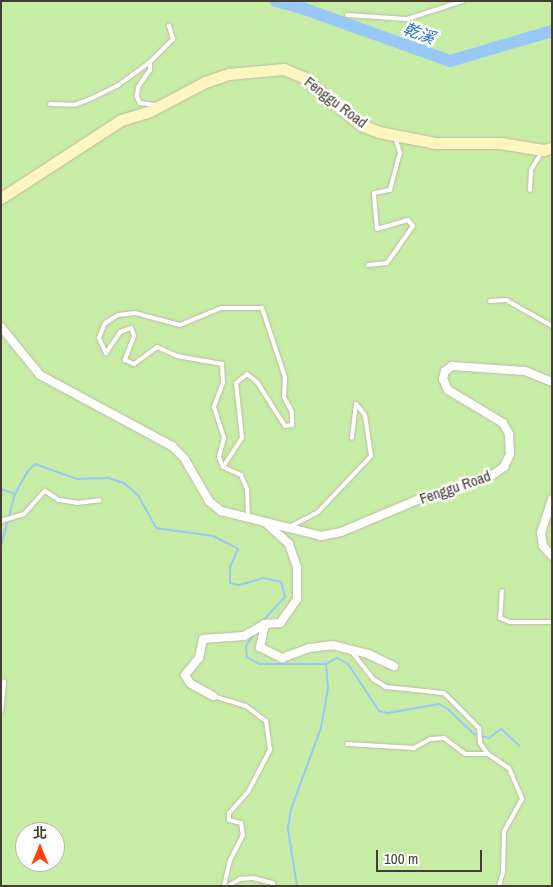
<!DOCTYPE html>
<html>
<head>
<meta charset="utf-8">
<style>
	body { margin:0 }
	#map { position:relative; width:553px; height:887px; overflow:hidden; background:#f3efe2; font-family:"Archivo Narrow","Noto Sans TC",sans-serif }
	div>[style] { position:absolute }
	.green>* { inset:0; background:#c7eca6 }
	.stream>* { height:2px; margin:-1px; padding:0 1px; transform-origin:1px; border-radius:1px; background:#97c8f7 }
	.river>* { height:12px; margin:-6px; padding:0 6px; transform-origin:6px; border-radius:6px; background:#97c8f7 }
	.roads { filter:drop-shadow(0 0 1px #bfb8a4) drop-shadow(0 0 1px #bfb8a4) }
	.lane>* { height:4px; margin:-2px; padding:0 2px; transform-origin:2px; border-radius:2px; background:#fff }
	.street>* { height:8px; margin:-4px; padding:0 4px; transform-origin:4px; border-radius:4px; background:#fff }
	.secondary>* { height:11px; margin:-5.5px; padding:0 5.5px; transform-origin:5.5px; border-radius:5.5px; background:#fff5c0 }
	span { translate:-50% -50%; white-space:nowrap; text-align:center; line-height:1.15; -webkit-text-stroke:5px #fff; paint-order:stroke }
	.street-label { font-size:15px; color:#453f32 }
	.water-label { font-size:16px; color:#226eba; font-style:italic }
	.frame { position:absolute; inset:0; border:2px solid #453f32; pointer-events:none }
	.north { position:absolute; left:15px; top:822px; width:50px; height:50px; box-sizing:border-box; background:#fff; border:1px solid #b5b2ad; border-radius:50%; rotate:0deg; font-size:14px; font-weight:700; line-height:20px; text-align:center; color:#453f32 }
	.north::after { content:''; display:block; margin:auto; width:18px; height:22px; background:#ff450d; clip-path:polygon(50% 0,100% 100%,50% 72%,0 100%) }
	.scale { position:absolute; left:376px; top:850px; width:106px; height:22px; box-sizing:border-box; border:2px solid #453f32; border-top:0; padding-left:6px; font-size:15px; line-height:18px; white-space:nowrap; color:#453f32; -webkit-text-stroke:4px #fff; paint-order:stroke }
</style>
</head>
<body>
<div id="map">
	<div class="green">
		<i style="clip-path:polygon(evenodd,1px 1px,552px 1px,552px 886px,1px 886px,1px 1px,25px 832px,55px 832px,55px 862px,25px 862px,25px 832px)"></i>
	</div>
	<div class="stream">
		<i style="left:1px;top:489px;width:15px;rotate:20deg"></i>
		<i style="left:15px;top:494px;width:26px;rotate:-61deg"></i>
		<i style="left:28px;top:471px;width:10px;rotate:-45deg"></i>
		<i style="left:35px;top:464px;width:45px;rotate:19.7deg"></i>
		<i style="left:77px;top:479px;width:31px;rotate:-2deg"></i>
		<i style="left:108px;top:478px;width:17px;rotate:17deg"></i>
		<i style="left:124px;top:483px;width:18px;rotate:41deg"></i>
		<i style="left:138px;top:495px;width:38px;rotate:61deg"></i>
		<i style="left:156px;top:528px;width:58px;rotate:8deg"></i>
		<i style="left:213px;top:536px;width:28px;rotate:27deg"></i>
		<i style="left:238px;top:549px;width:20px;rotate:114deg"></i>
		<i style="left:230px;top:567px;width:16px;rotate:90deg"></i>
		<i style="left:230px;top:583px;width:9px;rotate:13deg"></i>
		<i style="left:239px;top:585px;width:26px;rotate:-16deg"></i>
		<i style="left:264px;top:578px;width:17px;rotate:13deg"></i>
		<i style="left:281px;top:582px;width:16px;rotate:75deg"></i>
		<i style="left:285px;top:597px;width:34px;rotate:133deg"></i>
		<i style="left:1px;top:546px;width:54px;rotate:-74.9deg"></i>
		<i style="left:254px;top:634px;width:14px;rotate:124deg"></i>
		<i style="left:246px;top:646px;width:11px;rotate:85deg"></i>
		<i style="left:247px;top:657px;width:14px;rotate:30deg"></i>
		<i style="left:259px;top:664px;width:67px"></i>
		<i style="left:326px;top:664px;width:24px;rotate:85deg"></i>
		<i style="left:328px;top:688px;width:41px;rotate:99.9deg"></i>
		<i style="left:321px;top:728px;width:86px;rotate:110.3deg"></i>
		<i style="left:291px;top:809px;width:20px;rotate:99deg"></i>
		<i style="left:288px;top:829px;width:58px;rotate:81deg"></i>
		<i style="left:326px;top:664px;width:13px;rotate:-29deg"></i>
		<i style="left:337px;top:658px;width:13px;rotate:29deg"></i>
		<i style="left:348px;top:664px;width:56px;rotate:56.6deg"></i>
		<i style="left:379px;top:711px;width:9px;rotate:13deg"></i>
		<i style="left:388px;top:713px;width:52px;rotate:-10deg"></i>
		<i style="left:439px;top:704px;width:10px;rotate:29deg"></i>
		<i style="left:448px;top:709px;width:36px;rotate:44deg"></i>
		<i style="left:474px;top:734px;width:16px;rotate:15deg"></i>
		<i style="left:489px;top:738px;width:15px;rotate:-37deg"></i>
		<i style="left:501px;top:729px;width:25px;rotate:42deg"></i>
	</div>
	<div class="river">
		<i style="left:276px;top:1px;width:27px;rotate:15deg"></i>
		<i style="left:302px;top:8px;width:157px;rotate:19.7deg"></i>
		<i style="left:450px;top:61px;width:106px;rotate:-16.4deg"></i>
	</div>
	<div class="roads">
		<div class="lane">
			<i style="left:347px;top:15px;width:60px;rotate:3.8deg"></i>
			<i style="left:407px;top:19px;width:59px;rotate:-17.8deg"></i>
			<i style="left:150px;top:62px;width:33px;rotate:-45deg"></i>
			<i style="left:173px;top:39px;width:14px;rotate:-107deg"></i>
			<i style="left:50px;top:104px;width:24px;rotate:2deg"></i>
			<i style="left:74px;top:105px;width:15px;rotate:-20deg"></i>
			<i style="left:88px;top:100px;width:32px;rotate:-26deg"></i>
			<i style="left:117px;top:86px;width:41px;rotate:-36deg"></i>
			<i style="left:150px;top:62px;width:8px;rotate:90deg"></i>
			<i style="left:150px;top:70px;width:21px;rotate:125deg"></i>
			<i style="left:138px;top:87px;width:10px;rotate:96deg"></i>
			<i style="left:137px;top:97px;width:7px;rotate:63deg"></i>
			<i style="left:140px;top:103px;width:15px;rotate:8deg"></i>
			<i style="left:530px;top:190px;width:20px;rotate:-87deg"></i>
			<i style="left:531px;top:170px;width:21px;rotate:-59deg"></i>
			<i style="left:368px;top:265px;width:19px;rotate:-6deg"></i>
			<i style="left:387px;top:263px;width:45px;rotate:-54.9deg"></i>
			<i style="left:413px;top:226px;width:8px;rotate:-130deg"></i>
			<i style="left:408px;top:220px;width:32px;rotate:164deg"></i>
			<i style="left:377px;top:229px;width:36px;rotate:-95deg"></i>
			<i style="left:374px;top:193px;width:16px;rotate:-11deg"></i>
			<i style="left:390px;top:190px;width:38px;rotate:-75deg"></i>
			<i style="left:400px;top:153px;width:17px;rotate:-107deg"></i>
			<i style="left:490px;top:301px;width:16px;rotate:-4deg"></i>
			<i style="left:506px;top:300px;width:53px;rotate:29.5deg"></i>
			<i style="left:223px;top:467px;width:35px;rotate:-57deg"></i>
			<i style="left:242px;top:438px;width:55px;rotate:-96.2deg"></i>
			<i style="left:236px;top:383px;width:14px;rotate:-39deg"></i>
			<i style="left:247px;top:374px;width:13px;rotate:39deg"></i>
			<i style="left:257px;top:382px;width:52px;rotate:57.5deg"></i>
			<i style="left:285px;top:426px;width:7px;rotate:-8deg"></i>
			<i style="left:292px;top:425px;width:13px;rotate:-90deg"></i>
			<i style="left:292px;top:412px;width:17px;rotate:-118deg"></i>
			<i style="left:284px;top:397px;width:20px;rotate:-87deg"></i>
			<i style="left:285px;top:377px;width:73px;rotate:-108.4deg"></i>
			<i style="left:262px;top:308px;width:41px;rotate:180deg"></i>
			<i style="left:221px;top:308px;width:44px;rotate:157.5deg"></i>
			<i style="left:180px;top:325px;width:47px;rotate:-165.1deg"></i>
			<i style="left:135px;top:313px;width:17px;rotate:173deg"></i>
			<i style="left:118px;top:315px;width:15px;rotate:148deg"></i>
			<i style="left:105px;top:323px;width:16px;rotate:112deg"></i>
			<i style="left:99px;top:338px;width:17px;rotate:65deg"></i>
			<i style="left:106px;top:353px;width:25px;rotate:-56deg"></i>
			<i style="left:120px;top:332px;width:12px;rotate:-20deg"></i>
			<i style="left:131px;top:328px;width:9px;rotate:69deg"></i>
			<i style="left:134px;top:336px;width:26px;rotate:111deg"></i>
			<i style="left:125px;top:360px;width:10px;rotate:24deg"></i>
			<i style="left:134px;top:364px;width:29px;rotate:-36deg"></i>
			<i style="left:157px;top:347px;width:22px;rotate:24deg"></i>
			<i style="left:177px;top:356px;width:46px;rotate:10.1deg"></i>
			<i style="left:222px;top:364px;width:19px;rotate:87deg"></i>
			<i style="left:223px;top:383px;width:26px;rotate:111deg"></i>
			<i style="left:214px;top:407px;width:33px;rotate:72deg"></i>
			<i style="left:224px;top:438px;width:20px;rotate:105deg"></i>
			<i style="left:219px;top:457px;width:11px;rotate:68deg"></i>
			<i style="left:223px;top:467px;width:20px;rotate:24deg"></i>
			<i style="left:241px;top:475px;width:15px;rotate:67deg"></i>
			<i style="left:247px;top:489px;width:28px;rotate:88deg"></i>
			<i style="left:1px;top:521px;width:24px;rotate:-17deg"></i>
			<i style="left:24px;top:514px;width:31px;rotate:-48deg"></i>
			<i style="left:45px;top:491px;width:17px;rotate:33deg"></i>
			<i style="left:59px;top:500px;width:18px;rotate:9deg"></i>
			<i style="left:77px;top:503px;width:23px;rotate:-7deg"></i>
			<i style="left:289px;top:527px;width:33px;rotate:-27deg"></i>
			<i style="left:318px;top:512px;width:77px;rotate:-46.6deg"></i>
			<i style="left:371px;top:456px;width:41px;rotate:-98.3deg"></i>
			<i style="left:365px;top:415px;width:14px;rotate:-129deg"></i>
			<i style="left:356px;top:404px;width:34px;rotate:97deg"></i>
			<i style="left:502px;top:591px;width:27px;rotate:94deg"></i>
			<i style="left:500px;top:618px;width:11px;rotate:22deg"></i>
			<i style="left:510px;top:622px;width:42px"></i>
			<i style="left:352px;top:652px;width:34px;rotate:52deg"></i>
			<i style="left:373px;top:679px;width:15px;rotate:32deg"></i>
			<i style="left:386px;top:687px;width:58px;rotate:5.9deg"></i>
			<i style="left:444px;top:693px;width:49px;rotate:45deg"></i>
			<i style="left:479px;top:728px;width:15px;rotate:86deg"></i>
			<i style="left:480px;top:743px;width:14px;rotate:54deg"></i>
			<i style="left:488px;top:754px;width:25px;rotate:34deg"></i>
			<i style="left:509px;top:768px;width:34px;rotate:67deg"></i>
			<i style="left:522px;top:799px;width:38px;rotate:119deg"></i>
			<i style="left:504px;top:832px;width:40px;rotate:91.4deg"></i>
			<i style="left:503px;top:872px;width:15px;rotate:106deg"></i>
			<i style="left:213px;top:696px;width:34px;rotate:17deg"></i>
			<i style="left:246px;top:706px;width:25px;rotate:37deg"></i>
			<i style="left:266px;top:721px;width:29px;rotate:82deg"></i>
			<i style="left:270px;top:750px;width:47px;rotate:117.6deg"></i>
			<i style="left:248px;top:792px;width:28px;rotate:132deg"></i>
			<i style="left:229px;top:813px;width:7px;rotate:90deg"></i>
			<i style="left:229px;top:820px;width:12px;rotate:14deg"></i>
			<i style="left:241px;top:823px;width:12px;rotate:81deg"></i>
			<i style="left:243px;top:835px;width:28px;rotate:117deg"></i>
			<i style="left:230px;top:860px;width:27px;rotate:103deg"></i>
			<i style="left:1px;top:712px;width:31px;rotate:-84deg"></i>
			<i style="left:347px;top:744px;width:67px;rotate:3.4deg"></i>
			<i style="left:414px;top:748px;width:18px;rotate:-29deg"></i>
			<i style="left:430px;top:739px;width:14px;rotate:-4deg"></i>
			<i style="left:444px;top:738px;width:26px;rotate:37deg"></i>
			<i style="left:465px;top:754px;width:23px"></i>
			<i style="left:228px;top:886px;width:14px;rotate:-30deg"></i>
			<i style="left:240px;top:879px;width:13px;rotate:-4deg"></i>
			<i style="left:253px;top:878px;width:21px;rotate:14deg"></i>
			<i style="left:273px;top:883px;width:3px;rotate:90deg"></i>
		</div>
		<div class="street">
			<i style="left:1px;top:327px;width:62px;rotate:50.9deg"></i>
			<i style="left:40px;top:375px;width:150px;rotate:28.3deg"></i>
			<i style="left:172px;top:446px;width:17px;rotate:45deg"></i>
			<i style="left:184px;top:458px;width:50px;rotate:59.8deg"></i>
			<i style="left:209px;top:501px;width:16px;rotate:40deg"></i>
			<i style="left:221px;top:511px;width:103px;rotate:14deg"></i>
			<i style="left:321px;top:536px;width:20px;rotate:-11deg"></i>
			<i style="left:341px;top:532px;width:82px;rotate:-22.8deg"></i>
			<i style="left:417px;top:500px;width:78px;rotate:-18deg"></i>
			<i style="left:491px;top:476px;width:16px;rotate:-35deg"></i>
			<i style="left:504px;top:467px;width:14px;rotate:-65deg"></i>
			<i style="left:510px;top:454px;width:20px;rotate:-93deg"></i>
			<i style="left:509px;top:434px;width:13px;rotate:-119deg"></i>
			<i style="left:503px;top:423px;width:64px;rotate:-149deg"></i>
			<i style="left:448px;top:390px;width:12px;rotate:-114deg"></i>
			<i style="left:443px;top:379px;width:8px;rotate:-76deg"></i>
			<i style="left:445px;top:371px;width:9px;rotate:-36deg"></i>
			<i style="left:452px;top:366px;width:73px;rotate:3.9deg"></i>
			<i style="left:525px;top:371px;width:29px;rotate:22deg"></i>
			<i style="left:552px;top:499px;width:36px;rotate:108deg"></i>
			<i style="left:541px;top:533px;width:13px;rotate:81deg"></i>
			<i style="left:543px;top:546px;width:13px;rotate:48deg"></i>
			<i style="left:266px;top:523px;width:31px;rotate:42deg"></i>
			<i style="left:289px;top:544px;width:24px;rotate:71deg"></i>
			<i style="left:297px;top:567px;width:32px;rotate:90deg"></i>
			<i style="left:297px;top:599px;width:29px;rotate:125deg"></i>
			<i style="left:280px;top:623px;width:15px;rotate:176deg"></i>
			<i style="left:265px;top:624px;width:24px;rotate:102deg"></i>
			<i style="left:260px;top:647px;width:25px;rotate:27deg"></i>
			<i style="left:282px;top:658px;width:29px;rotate:-20deg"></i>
			<i style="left:309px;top:648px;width:23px;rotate:-7deg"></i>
			<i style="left:332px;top:645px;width:37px;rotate:14deg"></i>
			<i style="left:368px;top:654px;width:29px;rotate:25deg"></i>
			<i style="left:213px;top:696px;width:26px;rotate:-151deg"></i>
			<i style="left:190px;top:683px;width:9px;rotate:-122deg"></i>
			<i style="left:185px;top:675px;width:22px;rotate:-51deg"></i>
			<i style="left:199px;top:658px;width:19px;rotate:-78deg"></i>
			<i style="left:203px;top:639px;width:41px;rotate:-4.2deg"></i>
			<i style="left:244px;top:636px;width:24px;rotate:-30deg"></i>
		</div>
		<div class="secondary">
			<i style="left:1px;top:198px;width:143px;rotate:-33deg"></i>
			<i style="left:121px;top:120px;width:30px;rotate:-17deg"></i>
			<i style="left:150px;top:111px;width:62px;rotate:-27.8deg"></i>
			<i style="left:205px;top:82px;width:24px;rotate:-19deg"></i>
			<i style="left:228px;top:74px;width:56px;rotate:-5.1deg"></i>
			<i style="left:284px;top:69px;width:21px;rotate:23deg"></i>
			<i style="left:303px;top:77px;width:75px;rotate:39.6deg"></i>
			<i style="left:361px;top:125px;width:19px;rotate:21deg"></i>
			<i style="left:379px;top:132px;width:57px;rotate:11.1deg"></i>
			<i style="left:435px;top:143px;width:65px"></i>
			<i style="left:500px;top:143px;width:44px;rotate:9.2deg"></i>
			<i style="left:543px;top:150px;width:9px;rotate:-13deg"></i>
		</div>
	</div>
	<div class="street-label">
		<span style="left:336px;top:102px;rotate:37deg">Fenggu Road</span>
		<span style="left:455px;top:487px;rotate:-19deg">Fenggu Road</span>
	</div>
	<div class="water-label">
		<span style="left:419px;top:33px;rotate:20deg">乾溪</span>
	</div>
	<div class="frame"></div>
	<div class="north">北</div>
	<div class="scale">100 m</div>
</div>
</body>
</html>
